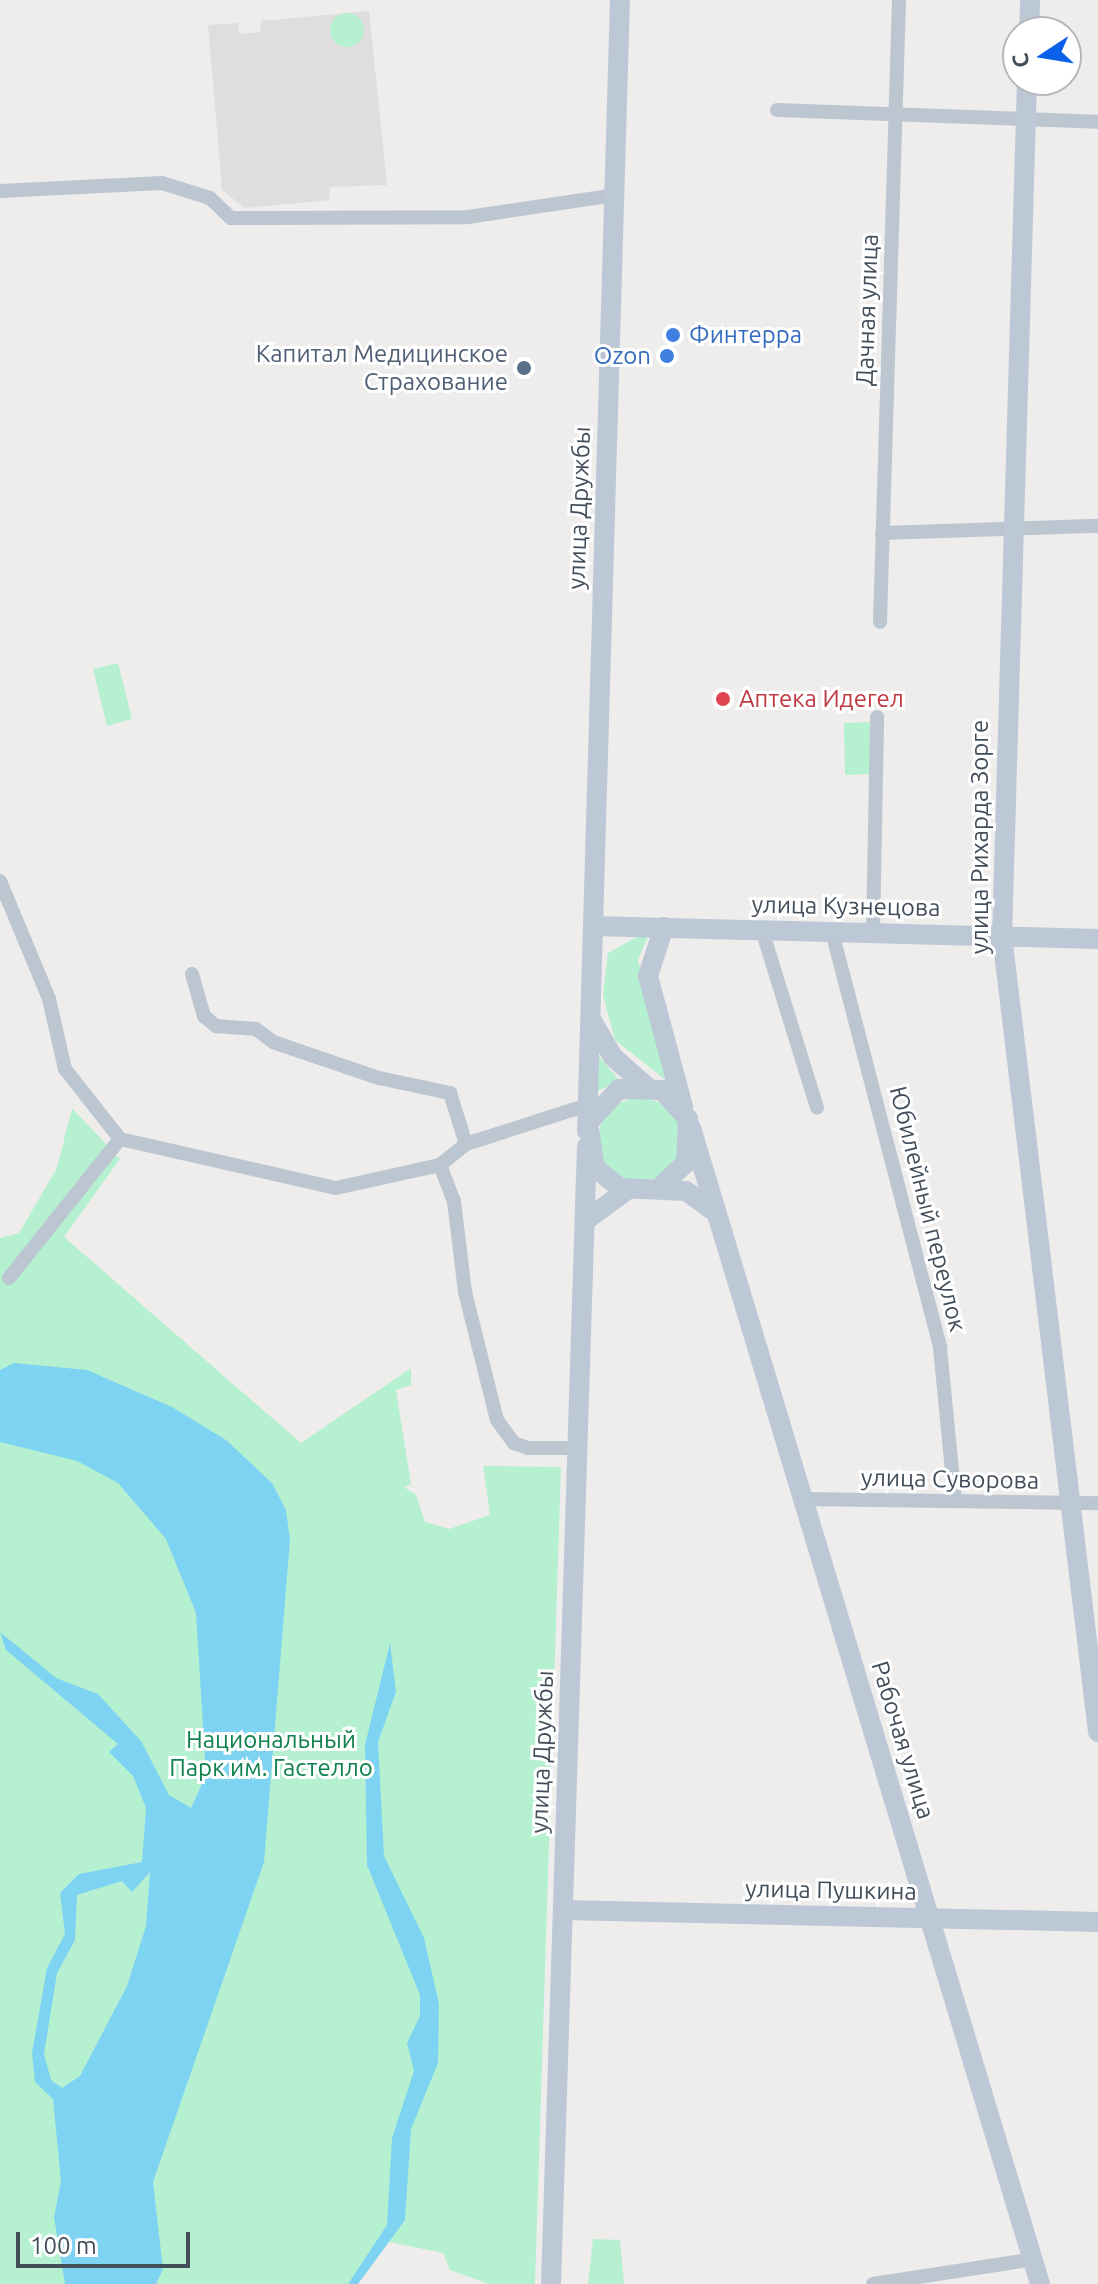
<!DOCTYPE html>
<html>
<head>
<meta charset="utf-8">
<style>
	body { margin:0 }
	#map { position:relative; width:1098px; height:2284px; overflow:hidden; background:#efecec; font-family:Ubuntu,sans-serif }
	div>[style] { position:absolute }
	.education>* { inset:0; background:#e0ddde }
	.green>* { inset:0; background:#b5f1d0 }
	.round { border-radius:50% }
	.water>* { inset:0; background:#7fd3f2 }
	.street>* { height:14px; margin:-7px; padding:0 7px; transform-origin:7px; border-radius:7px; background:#bbc6d0 }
	.secondary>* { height:20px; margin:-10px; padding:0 10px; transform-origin:10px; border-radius:10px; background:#bdc8d7 }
	.dots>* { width:22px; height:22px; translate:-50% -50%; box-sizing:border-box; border:4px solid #fff; border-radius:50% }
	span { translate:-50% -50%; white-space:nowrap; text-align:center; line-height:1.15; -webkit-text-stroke:6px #fff; paint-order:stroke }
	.street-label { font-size:24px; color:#434e5b }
	.shop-label { font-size:24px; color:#366cbe }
	.left { translate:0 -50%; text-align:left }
	.right { translate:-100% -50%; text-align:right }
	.service-label { font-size:24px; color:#4e5e75 }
	.health-label { font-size:24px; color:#be3a42 }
	.park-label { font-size:24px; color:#0f804e }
	.north { position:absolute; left:1002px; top:16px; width:80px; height:80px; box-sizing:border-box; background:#fff; border:2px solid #b4b8bd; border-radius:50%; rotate:258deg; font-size:22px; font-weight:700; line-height:32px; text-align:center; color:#434e5b }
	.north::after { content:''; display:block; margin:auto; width:28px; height:36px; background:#0b60ea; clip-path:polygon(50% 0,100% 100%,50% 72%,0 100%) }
	.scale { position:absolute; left:16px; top:2232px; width:174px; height:36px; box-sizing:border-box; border:4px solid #434e5b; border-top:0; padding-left:10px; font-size:24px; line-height:28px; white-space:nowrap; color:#434e5b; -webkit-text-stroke:6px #fff; paint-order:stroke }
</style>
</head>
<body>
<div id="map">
	<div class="education">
		<i style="clip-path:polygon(369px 11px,387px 185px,330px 187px,329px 200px,245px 208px,222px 190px,208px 25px,238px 23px,239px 34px,260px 32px,261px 21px)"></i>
	</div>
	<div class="green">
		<i class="round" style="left:330px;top:13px;width:34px;height:34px"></i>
		<i style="clip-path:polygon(118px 663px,132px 719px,107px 726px,93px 669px)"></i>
		<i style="clip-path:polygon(870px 722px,871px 774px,845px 775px,844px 723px)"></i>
		<i style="clip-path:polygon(651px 929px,638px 960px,672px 1085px,615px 1040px,603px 995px,608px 953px)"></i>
		<i style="clip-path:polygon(597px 1054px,620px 1081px,595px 1092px)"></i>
		<i class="round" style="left:598px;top:1098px;width:84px;height:84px"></i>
		<i style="clip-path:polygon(72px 1108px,120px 1159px,64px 1237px,301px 1443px,411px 1368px,411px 1385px,396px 1390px,411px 1484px,404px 1487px,416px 1495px,425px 1522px,449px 1529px,490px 1515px,483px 1466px,561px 1467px,535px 2284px,489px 2284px,450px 2270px,443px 2253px,389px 2242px,394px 2235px,351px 2284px,0 2284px,0 1238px,19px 1233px,57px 1168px)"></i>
		<i style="clip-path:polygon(593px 2239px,620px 2240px,624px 2284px,588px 2284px)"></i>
	</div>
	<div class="water">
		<i style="clip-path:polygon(evenodd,14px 1363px,87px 1370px,172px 1407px,226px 1440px,272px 1483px,286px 1510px,290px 1540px,264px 1862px,153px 2182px,163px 2269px,156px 2284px,65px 2284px,54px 2217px,61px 2181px,53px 2099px,35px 2082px,32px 2053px,47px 1968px,65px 1934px,60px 1893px,79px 1874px,142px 1862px,146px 1808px,133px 1776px,109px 1752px,118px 1744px,6px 1650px,0 1632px,56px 1678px,98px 1694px,141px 1741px,169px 1795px,191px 1808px,206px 1775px,196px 1613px,166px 1539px,118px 1483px,77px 1461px,0 1442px,0 1370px,14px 1363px,150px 1872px,146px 1926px,127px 1986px,80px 2076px,62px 2088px,51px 2080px,44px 2054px,57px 1973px,75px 1940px,77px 1895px,122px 1881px,132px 1892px,150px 1872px)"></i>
		<i style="clip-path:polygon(390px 1643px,396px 1692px,378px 1742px,384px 1856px,424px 1938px,439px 2004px,438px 2063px,411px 2129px,405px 2220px,358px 2284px,348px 2284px,387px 2225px,392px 2138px,414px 2071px,407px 2043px,420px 2016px,420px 1995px,367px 1865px,365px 1745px)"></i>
	</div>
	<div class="street">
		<i style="left:777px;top:110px;width:321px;rotate:2.1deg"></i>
		<i style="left:0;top:191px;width:162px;rotate:-2.8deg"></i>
		<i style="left:162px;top:183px;width:50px;rotate:17.4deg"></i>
		<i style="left:210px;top:198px;width:29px;rotate:44deg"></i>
		<i style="left:231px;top:218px;width:237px;rotate:-0.2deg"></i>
		<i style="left:468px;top:217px;width:150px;rotate:-8.5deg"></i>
		<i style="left:882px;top:533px;width:216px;rotate:-1.9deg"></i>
		<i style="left:880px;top:622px;width:622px;rotate:-88.25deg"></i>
		<i style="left:0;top:881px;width:128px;rotate:67.4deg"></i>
		<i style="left:49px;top:999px;width:72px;rotate:77.1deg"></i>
		<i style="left:65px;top:1069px;width:89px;rotate:51.8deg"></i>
		<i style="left:120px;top:1139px;width:221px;rotate:12.8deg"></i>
		<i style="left:336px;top:1188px;width:107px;rotate:-12.5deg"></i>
		<i style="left:440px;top:1165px;width:33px;rotate:-39deg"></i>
		<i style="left:762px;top:930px;width:186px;rotate:72.8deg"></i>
		<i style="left:832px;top:932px;width:430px;rotate:75.4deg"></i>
		<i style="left:940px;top:1348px;width:154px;rotate:84.4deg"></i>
		<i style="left:873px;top:933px;width:216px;rotate:-88.9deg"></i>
		<i style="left:192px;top:974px;width:44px;rotate:74.1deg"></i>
		<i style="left:204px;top:1016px;width:16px;rotate:40deg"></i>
		<i style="left:216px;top:1026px;width:40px;rotate:4.3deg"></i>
		<i style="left:256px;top:1029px;width:21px;rotate:37deg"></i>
		<i style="left:273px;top:1042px;width:112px;rotate:18.8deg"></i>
		<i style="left:379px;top:1078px;width:73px;rotate:11.9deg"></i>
		<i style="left:450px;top:1093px;width:53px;rotate:72.6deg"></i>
		<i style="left:466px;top:1144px;width:134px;rotate:-17.8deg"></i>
		<i style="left:440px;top:1165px;width:39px;rotate:69deg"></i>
		<i style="left:454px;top:1201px;width:92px;rotate:83.1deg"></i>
		<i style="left:465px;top:1292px;width:132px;rotate:76deg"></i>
		<i style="left:497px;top:1420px;width:29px;rotate:54deg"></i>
		<i style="left:514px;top:1443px;width:15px;rotate:20deg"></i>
		<i style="left:528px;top:1448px;width:49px"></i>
		<i style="left:9px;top:1278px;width:178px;rotate:-51.4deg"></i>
		<i style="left:801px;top:1499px;width:297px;rotate:0.8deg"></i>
		<i style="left:873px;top:2284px;width:163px;rotate:-8.8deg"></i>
	</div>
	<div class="secondary">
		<i style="left:1029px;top:32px;width:32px;rotate:-88deg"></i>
		<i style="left:1027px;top:80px;width:856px;rotate:91.67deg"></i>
		<i style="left:1002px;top:936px;width:802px;rotate:83.12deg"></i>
		<i style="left:593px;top:926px;width:505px;rotate:1.47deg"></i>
		<i style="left:664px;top:927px;width:52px;rotate:108.1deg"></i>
		<i style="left:648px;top:976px;width:136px;rotate:75deg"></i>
		<i style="left:591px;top:1019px;width:44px;rotate:59.9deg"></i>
		<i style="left:613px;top:1057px;width:44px;rotate:41.3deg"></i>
		<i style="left:691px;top:1128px;width:1208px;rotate:73.2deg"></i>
		<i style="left:587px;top:1131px;width:1131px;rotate:-88.33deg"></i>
		<i style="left:660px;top:1187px;width:35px;rotate:-43deg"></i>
		<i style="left:686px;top:1163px;width:44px;rotate:-87.4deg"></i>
		<i style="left:688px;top:1119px;width:39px;rotate:-132deg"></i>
		<i style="left:662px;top:1090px;width:43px;rotate:-178.7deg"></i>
		<i style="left:619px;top:1089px;width:46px;rotate:132.4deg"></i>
		<i style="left:588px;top:1123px;width:46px;rotate:81.2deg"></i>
		<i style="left:595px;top:1168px;width:33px;rotate:38deg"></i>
		<i style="left:621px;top:1188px;width:65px;rotate:2.6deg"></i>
		<i style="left:686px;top:1191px;width:36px;rotate:36deg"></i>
		<i style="left:585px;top:1221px;width:52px;rotate:-36.4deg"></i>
		<i style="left:563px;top:1910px;width:535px;rotate:1.28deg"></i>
		<i style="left:551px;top:2284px;width:1138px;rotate:-88.19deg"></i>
	</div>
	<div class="dots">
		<i style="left:673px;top:335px;background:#3f7fe0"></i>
		<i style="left:667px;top:356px;background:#3f7fe0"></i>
		<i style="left:524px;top:368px;background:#5c6f8a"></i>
		<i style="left:723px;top:699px;background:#e0444e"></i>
	</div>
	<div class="street-label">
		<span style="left:867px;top:310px;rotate:-88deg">Дачная улица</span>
		<span style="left:579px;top:508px;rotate:-88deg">улица Дружбы</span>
		<span style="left:980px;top:837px;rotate:-90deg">улица Рихарда Зорге</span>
		<span style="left:846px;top:906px;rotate:1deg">улица Кузнецова</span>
		<span style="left:928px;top:1209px;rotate:76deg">Юбилейный переулок</span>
		<span style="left:950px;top:1479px;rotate:1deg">улица Суворова</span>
		<span style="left:903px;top:1740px;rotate:73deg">Рабочая улица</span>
		<span style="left:542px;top:1752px;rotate:-88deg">улица Дружбы</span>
		<span style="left:831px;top:1890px;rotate:1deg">улица Пушкина</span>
	</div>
	<div class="shop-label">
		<span class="left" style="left:689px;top:335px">Финтерра</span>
		<span class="right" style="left:651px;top:356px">Ozon</span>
	</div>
	<div class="service-label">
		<span class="right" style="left:508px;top:368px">Капитал Медицинское<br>Страхование</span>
	</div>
	<div class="health-label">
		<span class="left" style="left:739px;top:699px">Аптека Идегел</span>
	</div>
	<div class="park-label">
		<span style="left:271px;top:1754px">Национальный<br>Парк им. Гастелло</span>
	</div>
	<div class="north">С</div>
	<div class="scale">100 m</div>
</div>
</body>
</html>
